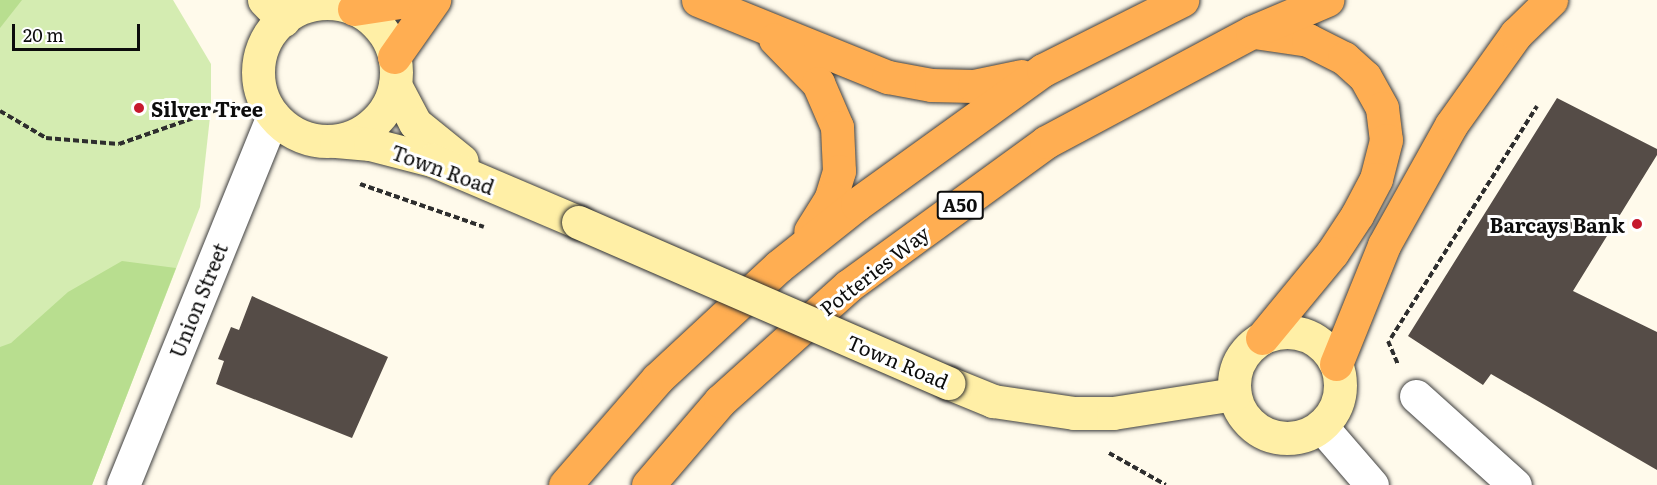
<!DOCTYPE html>
<html>
<head>
<meta charset="utf-8">
<style>
	body { margin:0 }
	#map { position:relative; width:1657px; height:485px; overflow:hidden; background:#fffaeb; font-family:Literata,serif }
	div>[style] { position:absolute }
	.green>* { inset:0; background:#d4ecb1 }
	.forest>* { inset:0; background:#b8de8f }
	.building>* { inset:0; background:#554c47 }
	.path>* { height:4px; margin-top:-2px; transform-origin:0; background:repeating-linear-gradient(90deg,#2e2e2e 0 6px,transparent 0 9px) }
	.roads { filter:drop-shadow(0 0 2px #3f3f3f) drop-shadow(0 0 2px #3f3f3f) }
	.minor>* { height:33px; margin:-16.5px; padding:0 16.5px; transform-origin:16.5px; border-radius:16.5px; background:#fff }
	.secondary>* { height:33px; margin:-16.5px; padding:0 16.5px; transform-origin:16.5px; border-radius:16.5px; background:#ffefa6 }
	.secondary>.ring { margin:-16.5px; padding:0; box-sizing:content-box; background:none; border:33px solid #ffefa6; border-radius:50% }
	.trunk>* { height:33px; margin:-16.5px; padding:0 16.5px; transform-origin:16.5px; border-radius:16.5px; background:#ffae52 }
	.bridges { filter:drop-shadow(0 0 2px #2e2e2e) drop-shadow(0 0 2px #2e2e2e) }
	.secondary-bridge>* { height:33px; margin:-16.5px; padding:0 16.5px; transform-origin:16.5px; border-radius:16.5px; background:#ffefa6 }
	.dots>* { width:16px; height:16px; translate:-50% -50%; box-sizing:border-box; border:3px solid #fff; border-radius:50% }
	span { translate:-50% -50%; white-space:nowrap; text-align:center; line-height:1.15; -webkit-text-stroke:6px #fff; paint-order:stroke }
	.shield-label span { padding:2px 4px; background:#fff; border:2px solid; border-radius:4px; -webkit-text-stroke-width:0 }
	.shield-label { font-size:18px; color:#0c0c0c; font-weight:700 }
	.poi-label { font-size:20px; color:#0c0c0c; font-weight:700 }
	.left { translate:0 -50%; text-align:left }
	.right { translate:-100% -50%; text-align:right }
	.street-label { font-size:20px; color:#0c0c0c }
	.scale { position:absolute; left:12px; top:24px; width:128px; height:27px; box-sizing:border-box; border:3px solid #0c0c0c; border-top:0; padding-left:8px; font-size:18px; line-height:21px; white-space:nowrap; color:#0c0c0c; -webkit-text-stroke:4px #fff; paint-order:stroke }
</style>
</head>
<body>
<div id="map">
	<div class="green">
		<i style="clip-path:polygon(0 0,173px 0,211px 64px,211px 108px,200px 207px,92px 485px,0 485px)"></i>
	</div>
	<div class="forest">
		<i style="clip-path:polygon(0 0,22px 0,0 28px)"></i>
		<i style="clip-path:polygon(122px 261px,176px 268px,92px 485px,0 485px,0 347px,11px 343px,68px 292px)"></i>
	</div>
	<div class="building">
		<i style="clip-path:polygon(1557px 98px,1657px 149px,1657px 155px,1573px 291px,1657px 332px,1657px 470px,1491px 374px,1483px 385px,1408px 336px)"></i>
		<i style="clip-path:polygon(252px 296px,388px 357px,352px 438px,216px 384px,224px 361px,218px 359px,231px 327px,239px 330px)"></i>
	</div>
	<div class="path">
		<i style="left:0;top:111px;width:53px;rotate:30.4deg"></i>
		<i style="left:46px;top:138px;width:73px;rotate:4.7deg"></i>
		<i style="left:119px;top:144px;width:125px;rotate:-19.2deg"></i>
		<i style="left:360px;top:184px;width:131px;rotate:19.1deg"></i>
		<i style="left:1391px;top:338px;width:274px;rotate:-57.8deg"></i>
		<i style="left:1388px;top:341px;width:25px;rotate:67deg"></i>
		<i style="left:1109px;top:453px;width:65px;rotate:29.3deg"></i>
	</div>
	<div class="roads">
		<div class="minor">
			<i style="left:1416px;top:396px;width:133px;rotate:42deg"></i>
			<i style="left:1321px;top:426px;width:78px;rotate:49.2deg"></i>
			<i style="left:123px;top:485px;width:399px;rotate:-67.9deg"></i>
		</div>
		<div class="secondary">
			<i style="left:264px;top:0;width:28px;rotate:46deg"></i>
			<i class="ring" style="left:258px;top:3px;width:105px;height:105px"></i>
			<i style="left:395px;top:85px;width:43px;rotate:62.2deg"></i>
			<i style="left:415px;top:123px;width:60px;rotate:39deg"></i>
			<i style="left:336px;top:141px;width:34px;rotate:5deg"></i>
			<i style="left:370px;top:144px;width:64px;rotate:14.5deg"></i>
			<i style="left:432px;top:160px;width:159px;rotate:23deg"></i>
			<i class="ring" style="left:1234px;top:332px;width:73px;height:73px"></i>
			<i style="left:949px;top:383px;width:48px;rotate:22.2deg"></i>
			<i style="left:993px;top:401px;width:82px;rotate:8.4deg"></i>
			<i style="left:1074px;top:413px;width:39px"></i>
			<i style="left:1113px;top:413px;width:123px;rotate:-8.9deg"></i>
		</div>
		<div class="trunk">
			<i style="left:698px;top:0;width:205px;rotate:22.1deg"></i>
			<i style="left:888px;top:77px;width:44px;rotate:10.5deg"></i>
			<i style="left:931px;top:85px;width:43px;rotate:1.3deg"></i>
			<i style="left:974px;top:86px;width:48px;rotate:-12deg"></i>
			<i style="left:354px;top:9px;width:60px;rotate:-8.7deg"></i>
			<i style="left:1254px;top:32px;width:55px;rotate:8.4deg"></i>
			<i style="left:1308px;top:40px;width:40px;rotate:26.6deg"></i>
			<i style="left:1344px;top:58px;width:28px;rotate:42deg"></i>
			<i style="left:1365px;top:77px;width:35px;rotate:61deg"></i>
			<i style="left:1382px;top:108px;width:32px;rotate:83deg"></i>
			<i style="left:1386px;top:140px;width:40px;rotate:104.4deg"></i>
			<i style="left:1376px;top:179px;width:41px;rotate:117.8deg"></i>
			<i style="left:1357px;top:215px;width:45px;rotate:123.3deg"></i>
			<i style="left:1332px;top:253px;width:110px;rotate:129.5deg"></i>
			<i style="left:775px;top:39px;width:62px;rotate:45.7deg"></i>
			<i style="left:818px;top:83px;width:48px;rotate:66.6deg"></i>
			<i style="left:837px;top:127px;width:44px;rotate:87.4deg"></i>
			<i style="left:839px;top:171px;width:28px;rotate:107deg"></i>
			<i style="left:831px;top:198px;width:39px;rotate:122deg"></i>
			<i style="left:394px;top:57px;width:70px;rotate:-54.9deg"></i>
			<i style="left:1336px;top:364px;width:128px;rotate:-68deg"></i>
			<i style="left:1384px;top:245px;width:137px;rotate:-60.8deg"></i>
			<i style="left:1451px;top:125px;width:112px;rotate:-54.5deg"></i>
			<i style="left:1516px;top:34px;width:49px;rotate:-44.2deg"></i>
			<i style="left:565px;top:485px;width:140px;rotate:-49deg"></i>
			<i style="left:657px;top:379px;width:166px;rotate:-42.8deg"></i>
			<i style="left:779px;top:266px;width:100px;rotate:-38.5deg"></i>
			<i style="left:857px;top:204px;width:229px;rotate:-35.8deg"></i>
			<i style="left:1043px;top:70px;width:156px;rotate:-26.7deg"></i>
			<i style="left:648px;top:485px;width:111px;rotate:-49.4deg"></i>
			<i style="left:720px;top:401px;width:172px;rotate:-41.9deg"></i>
			<i style="left:848px;top:286px;width:245px;rotate:-36deg"></i>
			<i style="left:1046px;top:142px;width:234px;rotate:-28.1deg"></i>
			<i style="left:1252px;top:32px;width:82px;rotate:-23.1deg"></i>
		</div>
	</div>
	<div class="bridges">
		<div class="secondary-bridge">
			<i style="left:578px;top:222px;width:404px;rotate:23.5deg"></i>
		</div>
	</div>
	<div class="dots">
		<i style="left:139px;top:108px;background:#c6192d"></i>
		<i style="left:1637px;top:224px;background:#c6192d"></i>
	</div>
	<div class="shield-label">
		<span style="left:960px;top:205px">A50</span>
	</div>
	<div class="poi-label">
		<span class="left" style="left:151px;top:108px">Silver Tree</span>
		<span class="right" style="left:1625px;top:224px">Barcays Bank</span>
	</div>
	<div class="street-label">
		<span style="left:443px;top:169px;rotate:20deg">Town Road</span>
		<span style="left:874px;top:270px;rotate:-38deg">Potteries Way</span>
		<span style="left:198px;top:300px;rotate:-68deg">Union Street</span>
		<span style="left:898px;top:361px;rotate:23deg">Town Road</span>
	</div>
	<div class="scale">20 m</div>
</div>
</body>
</html>
